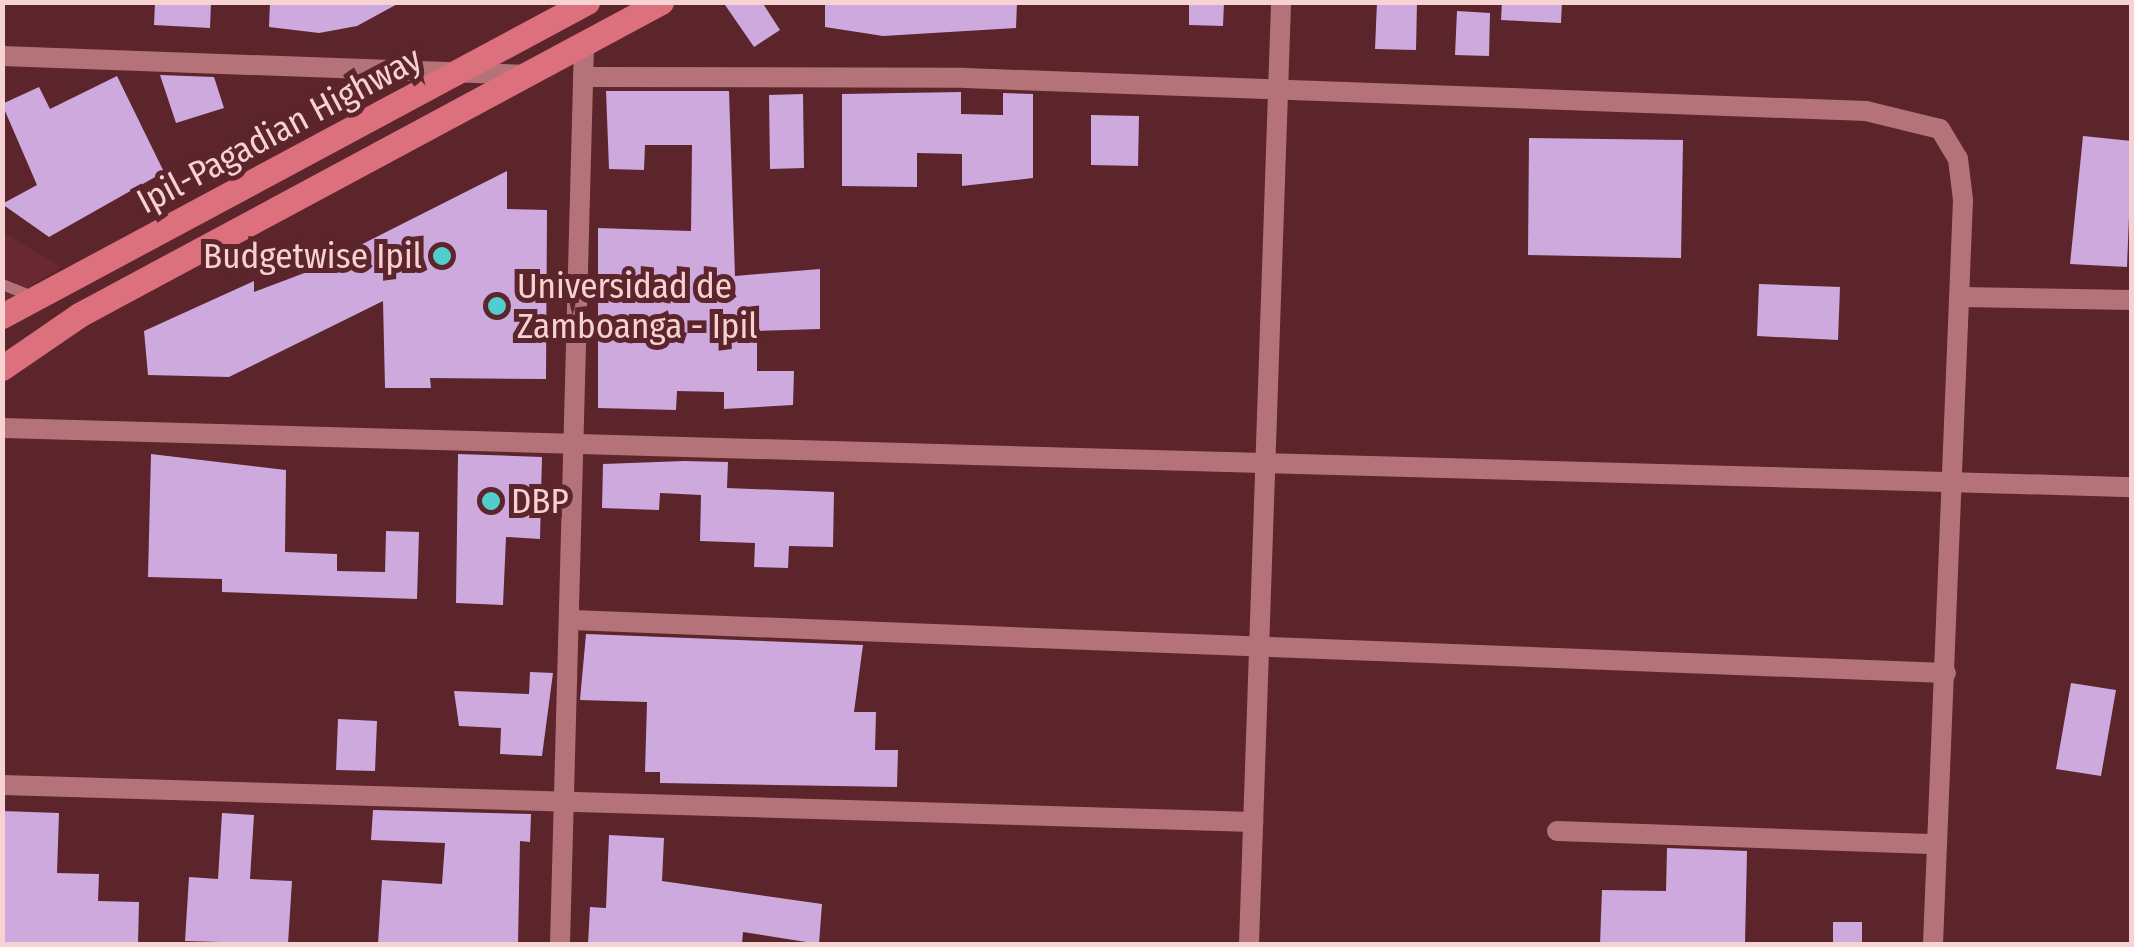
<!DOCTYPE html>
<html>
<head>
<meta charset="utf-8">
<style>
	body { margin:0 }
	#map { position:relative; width:2134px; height:947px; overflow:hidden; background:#5c242b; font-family:"Fira Sans Condensed",sans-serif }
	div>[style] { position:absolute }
	.built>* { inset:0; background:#6a2932 }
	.building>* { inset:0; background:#cda9dd }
	.lane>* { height:11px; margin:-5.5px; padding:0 5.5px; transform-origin:5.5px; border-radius:5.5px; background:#b47378 }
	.street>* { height:20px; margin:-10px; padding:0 10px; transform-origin:10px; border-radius:10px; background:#b47378 }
	.primary>* { height:25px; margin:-12.5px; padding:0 12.5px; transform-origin:12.5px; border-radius:12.5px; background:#dc707c }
	.dots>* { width:28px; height:28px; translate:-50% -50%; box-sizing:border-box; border:5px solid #5c242b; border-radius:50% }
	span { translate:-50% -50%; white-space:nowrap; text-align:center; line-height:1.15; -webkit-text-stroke:10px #5c242b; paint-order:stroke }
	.street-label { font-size:35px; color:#f7d2d3 }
	.poi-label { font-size:35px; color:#f7d2d3 }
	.right { translate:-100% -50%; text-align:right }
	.left { translate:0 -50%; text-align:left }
	.frame { position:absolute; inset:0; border:5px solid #f7d2d3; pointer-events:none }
</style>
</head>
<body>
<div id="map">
	<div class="built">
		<i style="clip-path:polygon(3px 232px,61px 267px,3px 303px)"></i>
	</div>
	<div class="building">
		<i style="clip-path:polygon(155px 2px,211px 2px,210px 28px,154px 25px)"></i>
		<i style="clip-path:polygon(270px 2px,401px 2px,357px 26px,319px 33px,269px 27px)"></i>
		<i style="clip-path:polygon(723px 2px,762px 2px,780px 30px,754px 47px)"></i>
		<i style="clip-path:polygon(825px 2px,1017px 2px,1016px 28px,883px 36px,825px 27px)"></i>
		<i style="clip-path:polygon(1189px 2px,1224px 2px,1223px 26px,1189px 25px)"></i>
		<i style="clip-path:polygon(1377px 2px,1417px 2px,1416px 50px,1375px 49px)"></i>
		<i style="clip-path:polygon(1502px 2px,1562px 2px,1561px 23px,1501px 20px)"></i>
		<i style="clip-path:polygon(1457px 11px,1490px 13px,1489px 56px,1455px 55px)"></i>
		<i style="clip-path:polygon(160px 75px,214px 77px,224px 108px,176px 123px)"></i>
		<i style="clip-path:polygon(117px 76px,164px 172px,49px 237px,2px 204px,37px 185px,2px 104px,39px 87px,50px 109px)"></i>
		<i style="clip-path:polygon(606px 91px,729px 91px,735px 276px,820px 269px,820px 329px,757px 331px,757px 371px,794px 371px,793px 405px,724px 409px,724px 392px,677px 391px,676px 410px,598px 408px,598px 228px,691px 231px,692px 145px,645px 145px,644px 170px,609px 169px)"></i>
		<i style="clip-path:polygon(961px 92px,961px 114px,1003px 115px,1003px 93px,1033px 94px,1033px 178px,962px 186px,962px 154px,917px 153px,917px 187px,842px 186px,842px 94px)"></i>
		<i style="clip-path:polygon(803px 94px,804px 168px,770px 169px,769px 95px)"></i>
		<i style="clip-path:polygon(1091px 115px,1139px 116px,1138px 166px,1091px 165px)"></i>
		<i style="clip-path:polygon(2083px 136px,2132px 141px,2127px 267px,2070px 264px)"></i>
		<i style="clip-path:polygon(1529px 138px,1683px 140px,1681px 258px,1528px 255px)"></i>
		<i style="clip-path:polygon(507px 171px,507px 209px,547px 210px,546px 379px,430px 378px,431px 388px,385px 388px,383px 301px,229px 377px,148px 375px,144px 331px,254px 281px,254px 292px,307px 272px)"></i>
		<i style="clip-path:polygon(1759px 284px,1840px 287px,1838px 340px,1757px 336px)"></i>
		<i style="clip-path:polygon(151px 454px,286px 470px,285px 552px,337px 554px,337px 571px,385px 572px,386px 531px,419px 532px,417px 599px,222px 592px,222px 579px,148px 577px)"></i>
		<i style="clip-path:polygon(458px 454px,542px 457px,540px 539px,506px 537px,503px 605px,456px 603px)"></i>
		<i style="clip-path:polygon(684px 461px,728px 462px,727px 488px,834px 492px,833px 547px,789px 546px,788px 568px,754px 567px,755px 543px,700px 541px,701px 495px,660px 493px,659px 510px,602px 508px,603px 464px)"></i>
		<i style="clip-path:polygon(586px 634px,863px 645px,854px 712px,876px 712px,875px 750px,898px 750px,897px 787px,660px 783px,660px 772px,645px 772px,647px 702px,580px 700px)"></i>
		<i style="clip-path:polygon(530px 672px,553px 673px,542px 756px,500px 754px,501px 728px,459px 726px,454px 691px,529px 694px)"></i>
		<i style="clip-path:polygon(2071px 683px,2116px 690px,2101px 776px,2056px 769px)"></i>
		<i style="clip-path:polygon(338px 719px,377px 721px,375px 771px,336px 770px)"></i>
		<i style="clip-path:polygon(373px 810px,531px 814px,530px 842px,520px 841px,518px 944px,378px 944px,382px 880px,442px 884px,445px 843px,371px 840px)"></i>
		<i style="clip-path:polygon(2px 811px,59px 813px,57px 873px,99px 874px,98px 901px,139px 902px,138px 944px,2px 944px)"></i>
		<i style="clip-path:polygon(222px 813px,254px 815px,250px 879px,292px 881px,288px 944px,185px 941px,189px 877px,218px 879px)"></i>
		<i style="clip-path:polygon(609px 835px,664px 838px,662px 881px,822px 904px,819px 944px,743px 932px,742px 944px,588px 944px,590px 907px,606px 908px)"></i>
		<i style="clip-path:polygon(1667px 848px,1747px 851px,1745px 944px,1600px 944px,1602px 890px,1666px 891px)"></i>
		<i style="clip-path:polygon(1833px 922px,1862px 922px,1862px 944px,1833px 944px)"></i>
	</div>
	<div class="lane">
		<i style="left:2px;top:284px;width:31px;rotate:22deg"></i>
	</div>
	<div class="street">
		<i style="left:2px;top:56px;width:527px;rotate:2.06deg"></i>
		<i style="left:583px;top:77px;width:382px;rotate:0.1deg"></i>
		<i style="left:965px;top:78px;width:902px;rotate:2.1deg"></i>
		<i style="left:1866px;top:111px;width:76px;rotate:13.7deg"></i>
		<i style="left:1940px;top:129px;width:35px;rotate:59deg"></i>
		<i style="left:1958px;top:159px;width:41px;rotate:83deg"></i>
		<i style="left:1963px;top:200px;width:745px;rotate:92.31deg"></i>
		<i style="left:1961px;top:297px;width:171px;rotate:1deg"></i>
		<i style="left:2px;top:428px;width:2131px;rotate:1.59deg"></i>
		<i style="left:572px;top:620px;width:1375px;rotate:2.21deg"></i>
		<i style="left:2px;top:785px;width:1252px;rotate:1.69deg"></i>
		<i style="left:1557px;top:831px;width:380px;rotate:2deg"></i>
		<i style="left:560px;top:944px;width:899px;rotate:-88.47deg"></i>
		<i style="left:1249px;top:944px;width:943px;rotate:-88.05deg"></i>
	</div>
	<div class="primary">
		<i style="left:2px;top:316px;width:664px;rotate:-28.22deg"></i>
		<i style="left:2px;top:368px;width:93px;rotate:-34.5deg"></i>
		<i style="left:79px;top:315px;width:661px;rotate:-28.27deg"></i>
	</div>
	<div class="dots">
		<i style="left:442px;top:256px;background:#52cdcd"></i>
		<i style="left:497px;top:306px;background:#52cdcd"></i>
		<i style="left:491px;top:501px;background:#52cdcd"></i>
	</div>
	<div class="street-label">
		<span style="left:279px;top:130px;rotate:-28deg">Ipil-Pagadian Highway</span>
	</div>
	<div class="poi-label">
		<span class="right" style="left:422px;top:256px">Budgetwise Ipil</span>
		<span class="left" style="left:517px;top:306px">Universidad de<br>Zamboanga - Ipil</span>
		<span class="left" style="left:511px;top:501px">DBP</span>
	</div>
	<div class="frame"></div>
</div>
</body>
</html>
